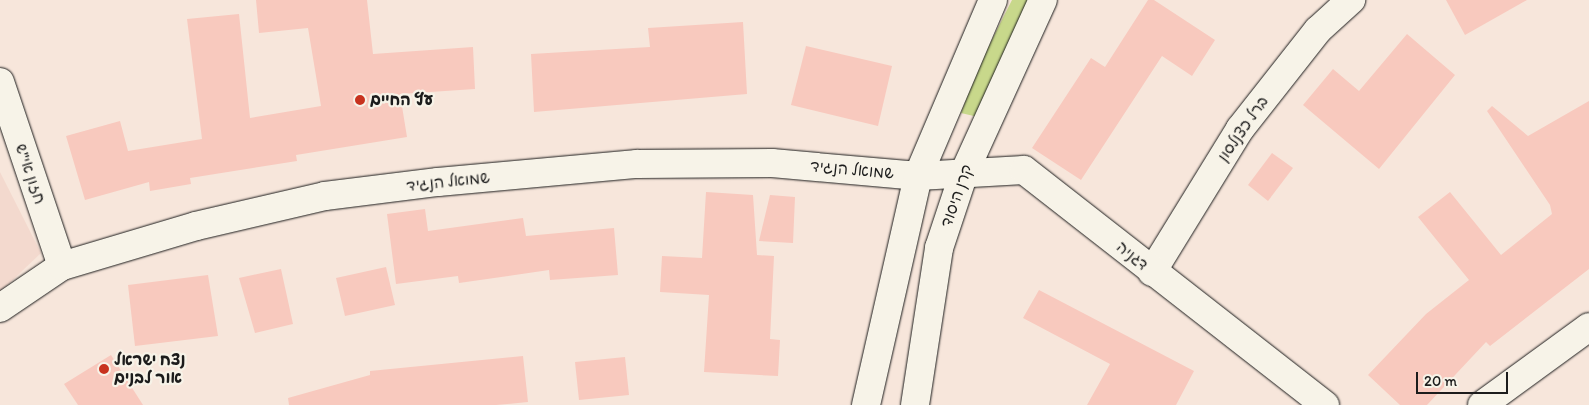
<!DOCTYPE html>
<html>
<head>
<meta charset="utf-8">
<style>
	body { margin:0 }
	#map { position:relative; width:1589px; height:405px; overflow:hidden; background:#f7e6db; font-family:Itim,"Playpen Sans Hebrew",sans-serif }
	div>[style] { position:absolute }
	.built>* { inset:0; background:#f3d9ce }
	.green>* { inset:0; background:#c8d88b }
	.building>* { inset:0; background:#f8c9be }
	.roads { filter:drop-shadow(0 0 1px #1c1c1c) drop-shadow(0 0 1px #1c1c1c) }
	.minor>* { height:28px; margin:-14px; padding:0 14px; transform-origin:14px; border-radius:14px; background:#f7f3e8 }
	.tertiary>* { height:28px; margin:-14px; padding:0 14px; transform-origin:14px; border-radius:14px; background:#f7f3e8 }
	.dots>* { width:14px; height:14px; translate:-50% -50%; box-sizing:border-box; border:2px solid #f7f3e8; border-radius:50% }
	span { translate:-50% -50%; white-space:nowrap; text-align:center; line-height:1.15; -webkit-text-stroke:4.5px #f7f3e8; paint-order:stroke }
	.poi-label { font-size:16px; color:#1c1c1c; font-weight:700 }
	.left { translate:0 -50%; text-align:left }
	.street-label { font-size:16px; color:#1c1c1c }
	.scale { position:absolute; left:1416px; top:372px; width:92px; height:22px; box-sizing:border-box; border:2px solid #1c1c1c; border-top:0; padding-left:6px; font-size:15px; line-height:18px; white-space:nowrap; color:#1c1c1c; -webkit-text-stroke:4px #f7f3e8; paint-order:stroke }
</style>
</head>
<body>
<div id="map">
	<div class="built">
		<i style="clip-path:polygon(0 172px,41px 253px,0 292px)"></i>
	</div>
	<div class="green">
		<i style="clip-path:polygon(1012px 0,1033px 0,978px 117px,961px 113px,977px 69px)"></i>
	</div>
	<div class="building">
		<i style="clip-path:polygon(256px 0,367px 0,373px 54px,473px 47px,475px 89px,400px 94px,407px 137px,296px 155px,297px 161px,190px 178px,191px 184px,150px 191px,149px 182px,85px 200px,66px 136px,120px 121px,128px 151px,202px 139px,187px 19px,239px 14px,250px 118px,321px 106px,308px 28px,259px 33px)"></i>
		<i style="clip-path:polygon(1148px 0,1154px 0,1215px 40px,1192px 76px,1162px 56px,1081px 180px,1032px 148px,1091px 58px,1105px 67px)"></i>
		<i style="clip-path:polygon(1446px 0,1527px 0,1465px 35px)"></i>
		<i style="clip-path:polygon(743px 22px,747px 94px,534px 112px,531px 54px,650px 47px,648px 28px)"></i>
		<i style="clip-path:polygon(1407px 34px,1455px 75px,1379px 169px,1303px 105px,1333px 69px,1359px 91px)"></i>
		<i style="clip-path:polygon(806px 46px,892px 66px,878px 126px,791px 105px)"></i>
		<i style="clip-path:polygon(1589px 101px,1589px 269px,1490px 346px,1486px 342px,1427px 405px,1400px 405px,1368px 375px,1426px 314px,1469px 280px,1418px 217px,1450px 192px,1501px 255px,1552px 214px,1550px 205px,1487px 111px,1492px 106px,1528px 136px)"></i>
		<i style="clip-path:polygon(1272px 153px,1293px 168px,1268px 201px,1248px 185px)"></i>
		<i style="clip-path:polygon(706px 192px,753px 195px,757px 255px,774px 256px,770px 339px,780px 340px,778px 376px,704px 372px,709px 295px,660px 292px,662px 256px,702px 258px)"></i>
		<i style="clip-path:polygon(770px 195px,795px 197px,793px 243px,759px 241px)"></i>
		<i style="clip-path:polygon(425px 209px,428px 231px,523px 218px,526px 236px,614px 228px,618px 275px,550px 280px,549px 270px,459px 283px,458px 276px,396px 284px,387px 214px)"></i>
		<i style="clip-path:polygon(386px 267px,395px 305px,345px 316px,336px 278px)"></i>
		<i style="clip-path:polygon(281px 269px,293px 324px,255px 333px,239px 278px)"></i>
		<i style="clip-path:polygon(208px 275px,218px 336px,135px 346px,128px 285px)"></i>
		<i style="clip-path:polygon(1039px 290px,1194px 371px,1176px 405px,1087px 405px,1110px 364px,1023px 318px)"></i>
		<i style="clip-path:polygon(111px 355px,143px 405px,78px 405px,64px 384px)"></i>
		<i style="clip-path:polygon(523px 356px,528px 402px,496px 405px,289px 405px,288px 398px,370px 375px,370px 371px)"></i>
		<i style="clip-path:polygon(625px 357px,629px 395px,579px 400px,575px 362px)"></i>
	</div>
	<div class="roads">
		<div class="minor">
			<i style="left:0;top:82px;width:194px;rotate:71.4deg"></i>
			<i style="left:1152px;top:272px;width:168px;rotate:-58.4deg"></i>
			<i style="left:1240px;top:129px;width:126px;rotate:-51.8deg"></i>
			<i style="left:1318px;top:30px;width:45px;rotate:-42.3deg"></i>
			<i style="left:0;top:308px;width:75px;rotate:-34.1deg"></i>
			<i style="left:62px;top:266px;width:140px;rotate:-16.6deg"></i>
			<i style="left:196px;top:226px;width:132px;rotate:-13.1deg"></i>
			<i style="left:325px;top:196px;width:114px;rotate:-7.1deg"></i>
			<i style="left:438px;top:182px;width:200px;rotate:-5.2deg"></i>
			<i style="left:637px;top:164px;width:135px;rotate:-0.4deg"></i>
			<i style="left:772px;top:163px;width:147px;rotate:5.1deg"></i>
			<i style="left:918px;top:176px;width:106px;rotate:-3.2deg"></i>
			<i style="left:1024px;top:170px;width:382px;rotate:38deg"></i>
			<i style="left:1482px;top:405px;width:132px;rotate:-36.1deg"></i>
		</div>
		<div class="tertiary">
			<i style="left:866px;top:405px;width:235px;rotate:-77.2deg"></i>
			<i style="left:918px;top:176px;width:191px;rotate:-66.9deg"></i>
			<i style="left:915px;top:405px;width:159px;rotate:-81.3deg"></i>
			<i style="left:939px;top:248px;width:79px;rotate:-71.6deg"></i>
			<i style="left:964px;top:173px;width:190px;rotate:-65.5deg"></i>
		</div>
	</div>
	<div class="dots">
		<i style="left:360px;top:100px;background:#c8321e"></i>
		<i style="left:104px;top:369px;background:#c8321e"></i>
	</div>
	<div class="poi-label">
		<span class="left" style="left:370px;top:100px">עץ החיים</span>
		<span class="left" style="left:114px;top:369px">נצח ישראל<br>אור לבנים</span>
	</div>
	<div class="street-label">
		<span style="left:1243px;top:129px;rotate:-55deg">ברל כצנלסון</span>
		<span style="left:852px;top:170px;rotate:5deg">שמואל הנגיד</span>
		<span style="left:30px;top:174px;rotate:71deg">חזון אי"ש</span>
		<span style="left:448px;top:182px;rotate:-6deg">שמואל הנגיד</span>
		<span style="left:957px;top:196px;rotate:-70deg">קרן היסוד</span>
		<span style="left:1132px;top:256px;rotate:39deg">דגניה</span>
	</div>
	<div class="scale">20 m</div>
</div>
</body>
</html>
